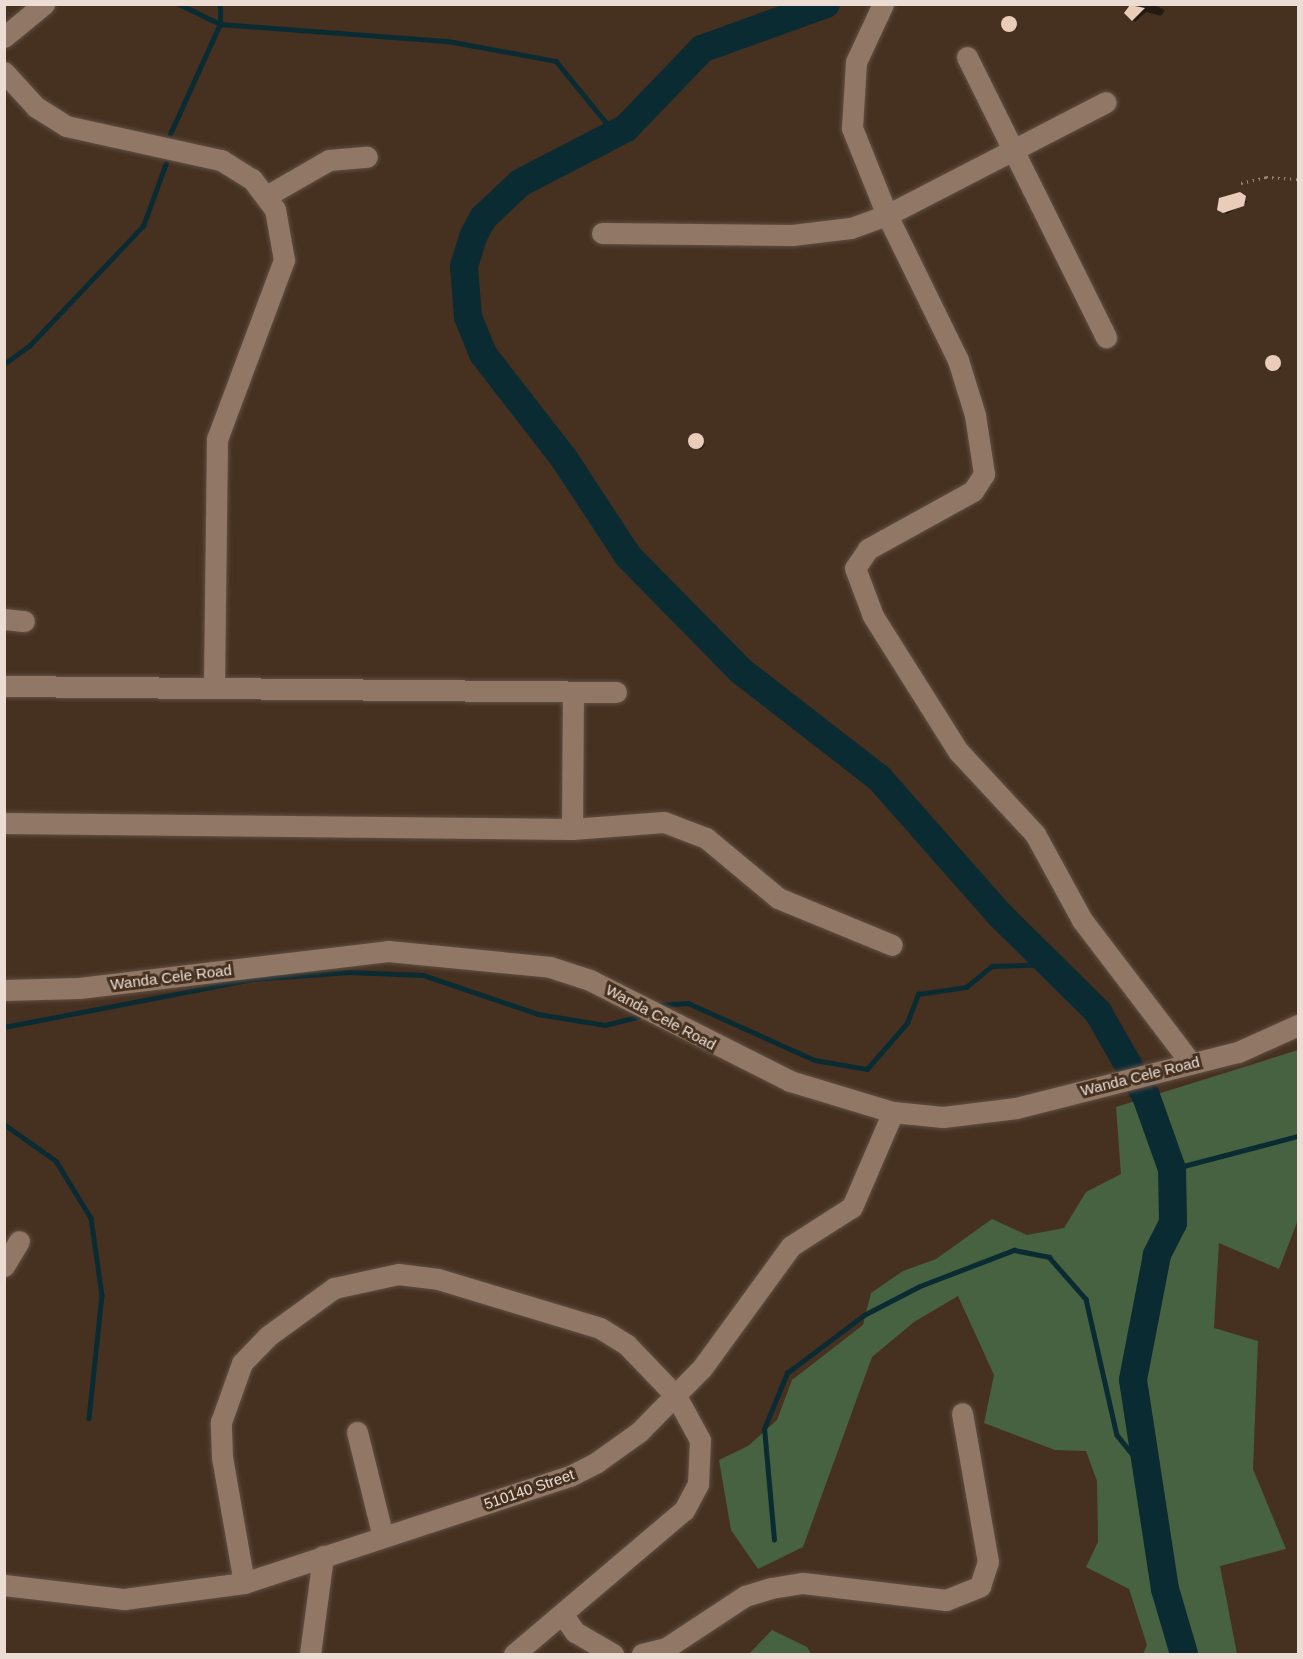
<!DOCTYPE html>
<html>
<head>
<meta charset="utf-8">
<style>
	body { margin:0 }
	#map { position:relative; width:1303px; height:1659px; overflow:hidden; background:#463121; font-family:Helvetica,sans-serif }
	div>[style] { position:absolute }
	.green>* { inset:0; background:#466240 }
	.shadow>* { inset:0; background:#0007 }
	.stream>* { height:4.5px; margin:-2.25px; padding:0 2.25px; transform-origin:2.25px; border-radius:2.25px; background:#0b2b33 }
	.river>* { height:28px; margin:-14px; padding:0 14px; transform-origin:14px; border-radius:14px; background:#0b2b33 }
	.building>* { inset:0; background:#e9cdba }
	.round { border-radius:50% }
	.path>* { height:3px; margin-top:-1.5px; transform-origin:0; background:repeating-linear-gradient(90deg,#978578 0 1.5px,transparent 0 6px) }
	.roads { filter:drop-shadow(0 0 2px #614f42) drop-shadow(0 0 2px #614f42) }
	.minor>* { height:21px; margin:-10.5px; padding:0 10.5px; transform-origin:10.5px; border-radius:10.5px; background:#917866 }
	span { translate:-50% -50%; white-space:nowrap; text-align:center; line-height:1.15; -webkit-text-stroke:6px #463121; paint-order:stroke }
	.street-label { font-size:15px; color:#ebddd4 }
	.frame { position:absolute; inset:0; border:6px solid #ebddd4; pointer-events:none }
</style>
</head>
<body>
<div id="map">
	<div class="green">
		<i style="clip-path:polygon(1298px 1050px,1298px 1220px,1279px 1269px,1219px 1243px,1214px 1328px,1258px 1341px,1253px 1469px,1286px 1549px,1220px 1566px,1237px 1654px,1143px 1654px,1147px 1645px,1129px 1589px,1086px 1567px,1098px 1542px,1097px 1481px,1086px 1451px,1055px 1450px,984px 1423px,994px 1375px,958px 1296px,914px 1322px,872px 1357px,803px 1547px,758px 1569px,731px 1530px,719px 1460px,748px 1446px,777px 1420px,792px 1380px,863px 1325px,871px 1293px,903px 1271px,936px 1259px,992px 1219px,1027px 1235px,1064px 1228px,1086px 1192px,1121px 1174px,1116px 1107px)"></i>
		<i style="clip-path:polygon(772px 1630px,807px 1647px,811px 1654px,749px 1654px)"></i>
	</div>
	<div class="shadow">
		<i style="clip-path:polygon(1152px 4px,1165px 10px,1161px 16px,1146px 12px,1135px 22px,1126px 13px,1131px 7px)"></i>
		<i style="clip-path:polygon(1012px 18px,1018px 28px,1010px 32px,1003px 22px)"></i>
		<i style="clip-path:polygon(1237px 193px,1247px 202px,1227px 214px,1218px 203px)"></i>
		<i style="clip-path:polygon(1276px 357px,1281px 369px,1274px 371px,1267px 361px)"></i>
		<i style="clip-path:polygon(697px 435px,705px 445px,700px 450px,690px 441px)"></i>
	</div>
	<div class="stream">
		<i style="left:179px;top:4px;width:46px;rotate:26deg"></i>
		<i style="left:220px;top:24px;width:229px;rotate:4.3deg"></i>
		<i style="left:448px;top:41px;width:110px;rotate:10.5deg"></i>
		<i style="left:556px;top:61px;width:92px;rotate:50.8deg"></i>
		<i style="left:170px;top:134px;width:121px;rotate:-65.6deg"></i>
		<i style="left:220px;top:24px;width:20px;rotate:-90deg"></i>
		<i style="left:4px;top:364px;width:31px;rotate:-36deg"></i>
		<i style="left:29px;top:346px;width:166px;rotate:-46.5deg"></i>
		<i style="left:143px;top:226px;width:67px;rotate:-69.9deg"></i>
		<i style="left:659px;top:1005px;width:29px;rotate:-4deg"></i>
		<i style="left:688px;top:1003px;width:139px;rotate:24.2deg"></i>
		<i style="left:815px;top:1060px;width:53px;rotate:9.8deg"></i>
		<i style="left:867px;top:1069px;width:61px;rotate:-49deg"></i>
		<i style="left:907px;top:1023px;width:31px;rotate:-69deg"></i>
		<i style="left:918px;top:994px;width:49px;rotate:-8.3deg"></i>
		<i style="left:966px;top:987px;width:33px;rotate:-39deg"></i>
		<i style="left:992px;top:966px;width:61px;rotate:-1.9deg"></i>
		<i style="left:4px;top:1027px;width:254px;rotate:-10.9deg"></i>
		<i style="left:253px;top:979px;width:96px;rotate:-4.2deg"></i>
		<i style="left:349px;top:972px;width:74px;rotate:2.3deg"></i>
		<i style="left:423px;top:975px;width:121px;rotate:18.7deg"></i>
		<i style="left:538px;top:1014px;width:68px;rotate:9.3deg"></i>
		<i style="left:605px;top:1025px;width:34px;rotate:-14deg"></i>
		<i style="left:4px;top:1124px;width:64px;rotate:35.4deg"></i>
		<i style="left:56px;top:1161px;width:67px;rotate:58.4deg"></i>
		<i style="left:91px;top:1218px;width:78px;rotate:81.9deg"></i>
		<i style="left:102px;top:1295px;width:124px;rotate:96deg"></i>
		<i style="left:1172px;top:1169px;width:130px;rotate:-14.7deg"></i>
		<i style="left:774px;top:1540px;width:111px;rotate:-95.1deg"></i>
		<i style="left:764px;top:1429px;width:61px;rotate:-67.7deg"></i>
		<i style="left:787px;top:1373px;width:96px;rotate:-37deg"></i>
		<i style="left:864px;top:1315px;width:63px;rotate:-27.4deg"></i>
		<i style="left:920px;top:1286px;width:101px;rotate:-21deg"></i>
		<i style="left:1014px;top:1250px;width:36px;rotate:11deg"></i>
		<i style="left:1049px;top:1257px;width:56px;rotate:48.6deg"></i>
		<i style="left:1086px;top:1299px;width:139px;rotate:77.2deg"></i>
		<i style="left:1117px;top:1435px;width:45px;rotate:51.3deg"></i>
	</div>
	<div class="river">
		<i style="left:826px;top:4px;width:132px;rotate:160.1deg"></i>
		<i style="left:702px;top:49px;width:110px;rotate:133.9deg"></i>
		<i style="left:626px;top:128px;width:119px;rotate:152.6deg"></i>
		<i style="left:520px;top:183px;width:51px;rotate:136.6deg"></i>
		<i style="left:483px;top:218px;width:21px;rotate:118deg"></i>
		<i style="left:473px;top:237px;width:31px;rotate:107deg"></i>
		<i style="left:464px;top:267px;width:50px;rotate:85.4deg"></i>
		<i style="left:468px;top:317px;width:40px;rotate:68deg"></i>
		<i style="left:483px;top:354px;width:130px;rotate:52.2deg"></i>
		<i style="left:563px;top:457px;width:118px;rotate:56.7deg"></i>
		<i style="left:628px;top:556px;width:161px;rotate:45.5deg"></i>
		<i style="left:741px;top:671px;width:176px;rotate:37.8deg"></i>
		<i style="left:880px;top:779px;width:181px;rotate:48.6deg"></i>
		<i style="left:1000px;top:915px;width:138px;rotate:44.7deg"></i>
		<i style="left:1098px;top:1012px;width:97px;rotate:60.3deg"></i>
		<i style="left:1146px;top:1096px;width:77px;rotate:70.4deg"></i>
		<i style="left:1172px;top:1169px;width:54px;rotate:88.9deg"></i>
		<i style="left:1173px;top:1223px;width:36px;rotate:117deg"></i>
		<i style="left:1157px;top:1255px;width:127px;rotate:100.9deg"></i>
		<i style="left:1133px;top:1380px;width:211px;rotate:81.3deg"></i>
		<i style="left:1165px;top:1589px;width:68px;rotate:73.7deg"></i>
	</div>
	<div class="building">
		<i style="clip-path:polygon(1130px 5px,1145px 8px,1132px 21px,1124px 13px)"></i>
		<i class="round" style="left:1001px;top:16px;width:16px;height:16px"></i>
		<i style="clip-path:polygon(1240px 192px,1246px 196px,1244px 206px,1223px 213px,1217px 210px,1219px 198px)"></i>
		<i class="round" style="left:1265px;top:355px;width:16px;height:16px"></i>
		<i class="round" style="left:688px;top:433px;width:16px;height:16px"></i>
	</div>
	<div class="path">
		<i style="left:1241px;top:183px;width:26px;rotate:-13deg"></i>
		<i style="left:1266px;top:177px;width:32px;rotate:4deg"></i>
	</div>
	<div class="roads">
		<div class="minor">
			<i style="left:883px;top:4px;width:64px;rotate:115deg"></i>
			<i style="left:856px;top:62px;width:66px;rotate:93.5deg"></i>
			<i style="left:852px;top:128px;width:94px;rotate:68.1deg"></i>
			<i style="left:887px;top:215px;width:161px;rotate:63.9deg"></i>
			<i style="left:958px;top:360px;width:58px;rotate:72.8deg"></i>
			<i style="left:975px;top:415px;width:60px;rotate:81.3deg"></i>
			<i style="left:984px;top:474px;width:20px;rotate:123deg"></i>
			<i style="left:973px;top:491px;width:120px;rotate:151.1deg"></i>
			<i style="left:868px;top:549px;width:23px;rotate:124deg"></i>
			<i style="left:855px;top:568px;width:51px;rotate:69.4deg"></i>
			<i style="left:873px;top:616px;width:160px;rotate:57.8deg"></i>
			<i style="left:958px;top:751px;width:113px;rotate:47.1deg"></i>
			<i style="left:1035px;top:834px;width:98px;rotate:61.3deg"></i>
			<i style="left:1082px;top:920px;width:180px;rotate:52.7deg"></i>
			<i style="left:4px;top:37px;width:52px;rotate:-39.5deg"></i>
			<i style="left:967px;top:57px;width:313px;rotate:63.6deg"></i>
			<i style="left:4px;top:72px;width:47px;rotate:47.6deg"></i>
			<i style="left:36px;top:107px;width:36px;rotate:32deg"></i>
			<i style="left:66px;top:126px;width:159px;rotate:12.4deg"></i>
			<i style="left:221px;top:160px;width:36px;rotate:32deg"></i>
			<i style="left:252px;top:179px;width:38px;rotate:53deg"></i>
			<i style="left:275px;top:209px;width:52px;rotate:80deg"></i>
			<i style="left:284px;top:260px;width:191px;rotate:110.5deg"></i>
			<i style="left:217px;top:439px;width:247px;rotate:90.7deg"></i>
			<i style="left:268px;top:195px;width:70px;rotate:-29.8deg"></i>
			<i style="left:329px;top:160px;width:38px;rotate:-5deg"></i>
			<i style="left:602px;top:233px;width:190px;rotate:0.6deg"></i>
			<i style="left:792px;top:235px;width:59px;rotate:-6.8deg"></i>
			<i style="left:851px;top:228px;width:38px;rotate:-20deg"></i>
			<i style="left:887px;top:215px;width:246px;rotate:-27.3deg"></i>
			<i style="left:4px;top:619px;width:20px;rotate:6deg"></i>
			<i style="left:4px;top:686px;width:612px;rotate:0.56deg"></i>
			<i style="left:4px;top:823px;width:568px;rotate:0.61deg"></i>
			<i style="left:572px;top:829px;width:92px;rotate:-4.4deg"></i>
			<i style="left:664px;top:822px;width:45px;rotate:20.9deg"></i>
			<i style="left:706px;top:838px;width:94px;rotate:39.8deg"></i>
			<i style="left:778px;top:898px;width:123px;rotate:22.4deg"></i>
			<i style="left:572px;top:829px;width:136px;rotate:-89.6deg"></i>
			<i style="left:4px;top:990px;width:75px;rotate:-1.5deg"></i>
			<i style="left:79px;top:988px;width:311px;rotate:-6.8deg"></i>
			<i style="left:388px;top:951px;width:163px;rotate:5.6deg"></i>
			<i style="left:550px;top:967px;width:42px;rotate:18deg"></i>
			<i style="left:590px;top:980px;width:224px;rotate:26.8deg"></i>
			<i style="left:790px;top:1081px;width:108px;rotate:16.8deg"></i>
			<i style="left:893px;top:1112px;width:50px;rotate:5.7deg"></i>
			<i style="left:943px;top:1117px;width:74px;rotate:-7deg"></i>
			<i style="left:1016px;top:1108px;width:229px;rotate:-14.2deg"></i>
			<i style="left:1238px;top:1052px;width:66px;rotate:-24.2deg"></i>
			<i style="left:4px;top:1266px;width:29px;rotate:-59deg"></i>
			<i style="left:357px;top:1432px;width:108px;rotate:76.1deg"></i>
			<i style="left:244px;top:1583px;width:128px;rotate:-99.9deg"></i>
			<i style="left:222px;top:1457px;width:35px;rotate:-92deg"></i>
			<i style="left:221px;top:1422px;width:63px;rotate:-70.4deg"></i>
			<i style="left:242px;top:1363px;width:37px;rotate:-46deg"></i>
			<i style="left:268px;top:1336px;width:82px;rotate:-36deg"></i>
			<i style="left:334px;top:1288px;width:66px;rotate:-12.3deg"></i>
			<i style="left:398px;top:1274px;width:40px;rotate:7.1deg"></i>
			<i style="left:438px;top:1279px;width:169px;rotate:16.8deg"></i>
			<i style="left:600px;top:1328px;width:32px;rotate:32deg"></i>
			<i style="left:627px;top:1345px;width:71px;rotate:46.1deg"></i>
			<i style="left:676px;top:1396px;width:50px;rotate:61.4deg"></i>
			<i style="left:700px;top:1440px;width:44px;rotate:92.6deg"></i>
			<i style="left:698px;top:1484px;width:30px;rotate:118deg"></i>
			<i style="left:684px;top:1510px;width:223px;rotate:139.7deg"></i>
			<i style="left:4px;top:1585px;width:121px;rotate:6.7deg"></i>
			<i style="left:124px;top:1599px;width:121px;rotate:-7.6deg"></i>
			<i style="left:244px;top:1583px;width:343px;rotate:-18.2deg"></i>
			<i style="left:570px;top:1476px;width:30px;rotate:-27deg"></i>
			<i style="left:597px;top:1462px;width:52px;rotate:-35.5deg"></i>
			<i style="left:639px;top:1432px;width:90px;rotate:-45.5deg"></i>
			<i style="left:702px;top:1368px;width:151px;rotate:-53.9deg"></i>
			<i style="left:791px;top:1246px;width:72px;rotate:-32.6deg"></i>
			<i style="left:852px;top:1207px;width:103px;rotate:-66.7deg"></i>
			<i style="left:563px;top:1615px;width:21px;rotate:55deg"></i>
			<i style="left:575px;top:1632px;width:44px;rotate:30.1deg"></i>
			<i style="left:310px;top:1654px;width:99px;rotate:-82.4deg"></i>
			<i style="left:642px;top:1654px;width:25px;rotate:-14deg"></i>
			<i style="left:666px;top:1648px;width:95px;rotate:-33.4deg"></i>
			<i style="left:745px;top:1596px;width:27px;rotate:-17deg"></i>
			<i style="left:771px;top:1588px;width:32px;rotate:-9deg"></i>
			<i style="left:803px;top:1583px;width:144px;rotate:6.8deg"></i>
			<i style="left:946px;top:1600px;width:37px;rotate:-22deg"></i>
			<i style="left:980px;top:1586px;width:25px;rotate:-72deg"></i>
			<i style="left:988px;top:1562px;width:151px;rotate:-99.9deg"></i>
		</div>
	</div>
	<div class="street-label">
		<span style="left:171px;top:977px;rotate:-7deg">Wanda Cele Road</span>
		<span style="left:661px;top:1017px;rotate:28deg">Wanda Cele Road</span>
		<span style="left:1140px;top:1076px;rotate:-14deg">Wanda Cele Road</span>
		<span style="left:529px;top:1489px;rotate:-19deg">510140 Street</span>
	</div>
	<div class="frame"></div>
</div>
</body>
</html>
